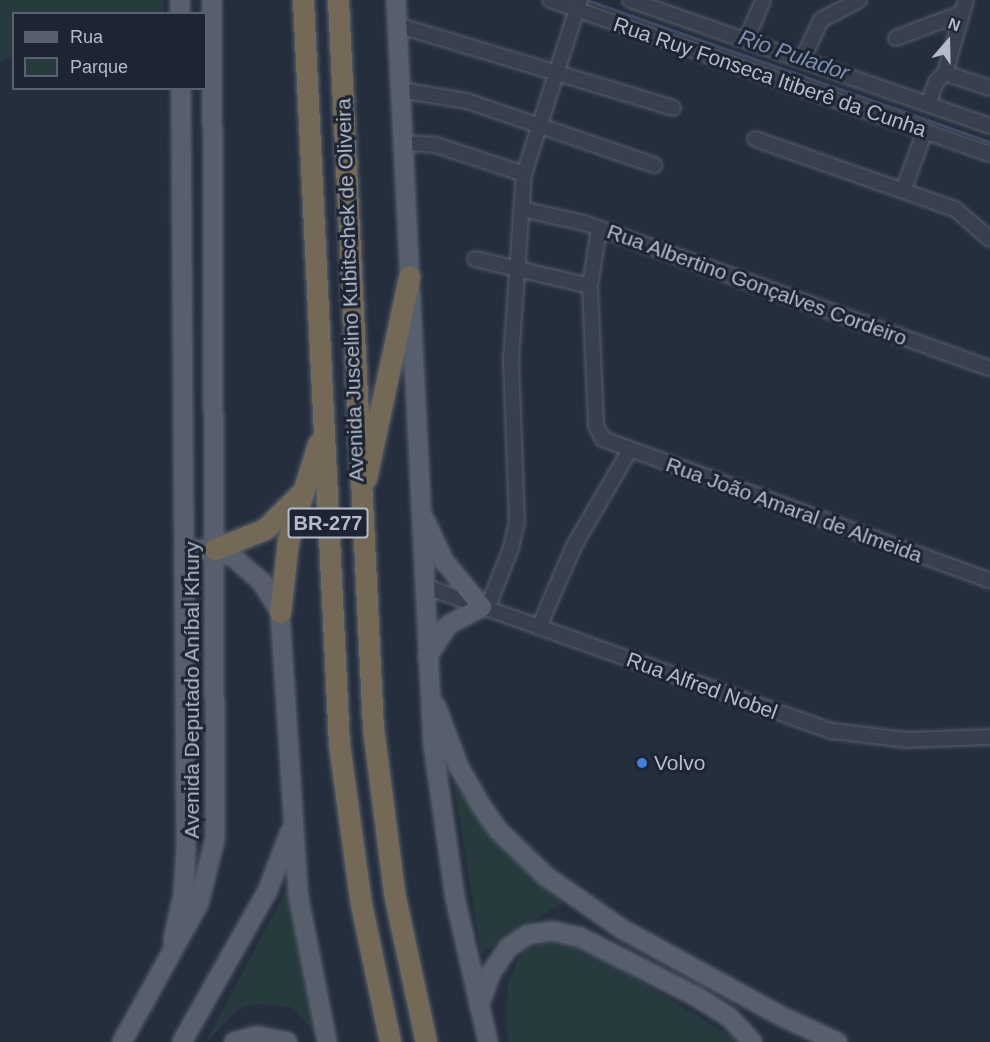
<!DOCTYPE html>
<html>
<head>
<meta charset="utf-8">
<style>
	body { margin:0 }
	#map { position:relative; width:990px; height:1042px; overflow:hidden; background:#252e3d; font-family:Helvetica,sans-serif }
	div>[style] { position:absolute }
	.green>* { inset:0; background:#273a3e }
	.stream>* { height:3px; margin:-1.5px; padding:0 1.5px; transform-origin:1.5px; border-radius:1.5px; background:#3b4a65 }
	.roads { filter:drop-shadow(0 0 2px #575e6b) drop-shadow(0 0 2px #575e6b) }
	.minor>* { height:14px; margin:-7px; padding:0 7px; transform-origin:7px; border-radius:7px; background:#39404d }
	.major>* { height:18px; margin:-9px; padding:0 9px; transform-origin:9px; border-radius:9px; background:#575f6d }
	.highway>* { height:21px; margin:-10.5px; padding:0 10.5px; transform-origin:10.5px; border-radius:10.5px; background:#736956 }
	.dots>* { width:16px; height:16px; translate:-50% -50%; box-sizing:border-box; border:3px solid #1e2532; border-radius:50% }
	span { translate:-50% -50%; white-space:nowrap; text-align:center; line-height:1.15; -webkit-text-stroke:6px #1e2532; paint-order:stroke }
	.shield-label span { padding:2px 4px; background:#1e2532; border:2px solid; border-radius:4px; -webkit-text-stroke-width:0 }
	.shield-label { font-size:20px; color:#b5bbc8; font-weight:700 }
	.street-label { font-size:21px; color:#b5bbc8 }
	.poi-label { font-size:21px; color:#b5bbc8 }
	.left { translate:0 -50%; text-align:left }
	.water-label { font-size:22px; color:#7d8faf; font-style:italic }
	.legend { position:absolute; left:12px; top:12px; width:195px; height:78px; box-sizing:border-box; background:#1e2532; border:2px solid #5a616e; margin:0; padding:8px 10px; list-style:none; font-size:18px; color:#b5bbc8 }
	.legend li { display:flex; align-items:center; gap:12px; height:30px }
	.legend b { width:30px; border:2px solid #5a616e }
	.north { position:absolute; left:918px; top:12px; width:60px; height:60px; -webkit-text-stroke:4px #1e2532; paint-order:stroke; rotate:20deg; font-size:16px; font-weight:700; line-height:24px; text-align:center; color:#b5bbc8 }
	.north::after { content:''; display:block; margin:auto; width:21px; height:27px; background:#b5bbc8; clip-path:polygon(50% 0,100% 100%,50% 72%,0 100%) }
</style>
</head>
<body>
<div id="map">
	<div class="green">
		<i style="clip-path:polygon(0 0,164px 0,164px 13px,14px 14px,13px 56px,0 62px)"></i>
		<i style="clip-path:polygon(453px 780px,492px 839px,562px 903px,481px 954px)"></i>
		<i style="clip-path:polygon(288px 886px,315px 1032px,291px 1007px,255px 1004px,238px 1009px,206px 1042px)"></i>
		<i style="clip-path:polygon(563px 940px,611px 963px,740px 1042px,509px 1042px,506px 1030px,508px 983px,517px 961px,527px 948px)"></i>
	</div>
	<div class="stream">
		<i style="left:587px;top:0;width:427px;rotate:19.4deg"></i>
	</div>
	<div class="roads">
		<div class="minor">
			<i style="left:550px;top:0;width:466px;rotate:19.3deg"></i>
			<i style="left:630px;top:0;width:381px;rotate:19.3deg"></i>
			<i style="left:397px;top:25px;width:288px;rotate:16.7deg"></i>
			<i style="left:896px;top:38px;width:71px;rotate:-20.7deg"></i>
			<i style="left:746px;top:41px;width:44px;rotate:-67.5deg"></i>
			<i style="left:802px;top:60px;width:44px;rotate:-64.6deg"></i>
			<i style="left:821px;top:20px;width:43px;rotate:-27.8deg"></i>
			<i style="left:945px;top:73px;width:47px;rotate:18.4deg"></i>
			<i style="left:400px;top:90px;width:68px;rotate:9.3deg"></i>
			<i style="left:467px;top:101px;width:198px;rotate:18.9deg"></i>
			<i style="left:928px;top:105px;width:24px;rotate:-71deg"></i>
			<i style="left:936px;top:82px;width:13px;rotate:-45deg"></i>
			<i style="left:945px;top:73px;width:76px;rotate:-74deg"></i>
			<i style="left:755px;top:139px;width:212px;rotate:19.3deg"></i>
			<i style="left:955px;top:209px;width:46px;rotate:40.6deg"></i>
			<i style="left:403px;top:143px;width:33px;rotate:3deg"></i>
			<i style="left:436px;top:145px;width:93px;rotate:18.2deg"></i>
			<i style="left:903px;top:191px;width:64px;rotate:-69.9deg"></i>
			<i style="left:521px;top:209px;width:65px;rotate:12.5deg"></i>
			<i style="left:584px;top:223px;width:431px;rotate:19.7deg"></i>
			<i style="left:599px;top:229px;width:58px;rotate:99deg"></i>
			<i style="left:590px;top:286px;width:140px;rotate:87.5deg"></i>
			<i style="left:596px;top:426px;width:15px;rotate:62deg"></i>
			<i style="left:603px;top:439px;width:412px;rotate:20.1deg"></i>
			<i style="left:475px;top:259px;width:118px;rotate:13.2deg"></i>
			<i style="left:424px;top:586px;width:433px;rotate:19.6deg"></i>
			<i style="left:832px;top:731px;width:76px;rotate:6.8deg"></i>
			<i style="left:907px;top:740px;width:83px;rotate:-2.1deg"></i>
			<i style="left:487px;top:609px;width:66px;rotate:-68.5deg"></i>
			<i style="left:511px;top:548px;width:26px;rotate:-77deg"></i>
			<i style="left:517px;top:523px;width:164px;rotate:-92.1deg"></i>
			<i style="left:511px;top:359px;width:185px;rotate:-86deg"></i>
			<i style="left:524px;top:174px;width:183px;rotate:-72.2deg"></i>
			<i style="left:539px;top:627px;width:90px;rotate:-66.6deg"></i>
			<i style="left:575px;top:544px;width:109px;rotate:-59.7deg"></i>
		</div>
		<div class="major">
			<i style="left:180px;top:0;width:14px;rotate:90deg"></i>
			<i style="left:396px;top:0;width:746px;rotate:87.16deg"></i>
			<i style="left:433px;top:745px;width:155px;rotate:81.8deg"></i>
			<i style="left:455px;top:898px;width:148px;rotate:77.1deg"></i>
			<i style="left:425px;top:520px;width:45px;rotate:65.1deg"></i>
			<i style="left:444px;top:561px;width:60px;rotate:50.4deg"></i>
			<i style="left:482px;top:607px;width:38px;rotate:152deg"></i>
			<i style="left:448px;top:625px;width:38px;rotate:123deg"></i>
			<i style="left:184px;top:550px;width:31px;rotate:-2deg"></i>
			<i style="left:215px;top:549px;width:20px;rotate:24deg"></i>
			<i style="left:233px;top:557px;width:37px;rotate:41deg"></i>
			<i style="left:261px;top:581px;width:36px;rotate:58deg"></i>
			<i style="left:280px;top:612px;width:283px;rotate:86.3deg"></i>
			<i style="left:298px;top:894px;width:151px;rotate:78.9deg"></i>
			<i style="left:436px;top:706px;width:65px;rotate:69.3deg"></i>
			<i style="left:459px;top:767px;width:46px;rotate:60.1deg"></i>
			<i style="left:482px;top:807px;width:29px;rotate:55deg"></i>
			<i style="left:499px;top:831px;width:66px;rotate:43.8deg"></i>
			<i style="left:547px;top:877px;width:91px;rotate:34.7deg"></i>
			<i style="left:622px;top:929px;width:183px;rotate:28.7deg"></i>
			<i style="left:783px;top:1017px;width:60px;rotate:24.8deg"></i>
			<i style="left:173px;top:940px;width:46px;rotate:-77.5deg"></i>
			<i style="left:183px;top:895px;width:47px;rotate:-86.3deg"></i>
			<i style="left:186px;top:848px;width:760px;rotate:-90.38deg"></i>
			<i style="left:479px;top:1006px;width:35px;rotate:-70deg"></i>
			<i style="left:491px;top:973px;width:30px;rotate:-56deg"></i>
			<i style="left:508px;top:948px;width:23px;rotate:-34deg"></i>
			<i style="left:527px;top:935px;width:26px;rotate:-9deg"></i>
			<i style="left:553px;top:931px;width:28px;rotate:13deg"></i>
			<i style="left:580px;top:937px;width:131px;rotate:27.1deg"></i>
			<i style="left:697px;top:997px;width:39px;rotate:32deg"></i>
			<i style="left:730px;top:1018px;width:33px;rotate:47deg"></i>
			<i style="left:122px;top:1042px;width:159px;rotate:-61deg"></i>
			<i style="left:199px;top:903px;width:66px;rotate:-76deg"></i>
			<i style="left:215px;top:839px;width:839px;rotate:-90.2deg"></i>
			<i style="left:182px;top:1042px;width:172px;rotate:-60.5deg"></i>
			<i style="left:267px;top:892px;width:64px;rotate:-69deg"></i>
			<i style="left:234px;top:1042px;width:24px;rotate:-15deg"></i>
			<i style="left:257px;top:1036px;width:31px;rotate:11deg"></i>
		</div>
		<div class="highway">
			<i style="left:303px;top:0;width:745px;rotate:87.23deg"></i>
			<i style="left:339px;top:744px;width:162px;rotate:82.2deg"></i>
			<i style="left:361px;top:904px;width:141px;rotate:78.1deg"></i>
			<i style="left:338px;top:0;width:729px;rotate:87.25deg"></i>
			<i style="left:373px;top:728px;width:166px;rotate:82.7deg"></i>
			<i style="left:394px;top:893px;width:152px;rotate:77.9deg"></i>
			<i style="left:366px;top:478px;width:206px;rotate:-77.9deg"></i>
			<i style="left:215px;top:549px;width:54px;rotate:-21.8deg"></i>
			<i style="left:265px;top:529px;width:49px;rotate:-45deg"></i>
			<i style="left:280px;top:612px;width:71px;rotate:-83.6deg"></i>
			<i style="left:288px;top:541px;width:102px;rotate:-72.8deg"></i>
		</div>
	</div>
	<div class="dots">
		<i style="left:642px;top:763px;background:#3f7fe0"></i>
	</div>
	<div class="shield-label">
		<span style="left:328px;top:523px">BR-277</span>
	</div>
	<div class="street-label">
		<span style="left:770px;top:77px;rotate:19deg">Rua Ruy Fonseca Itiberê da Cunha</span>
		<span style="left:757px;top:285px;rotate:20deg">Rua Albertino Gonçalves Cordeiro</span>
		<span style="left:350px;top:290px;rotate:-92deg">Avenida Juscelino Kubitschek de Oliveira</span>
		<span style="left:794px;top:510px;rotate:20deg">Rua João Amaral de Almeida</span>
		<span style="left:702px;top:686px;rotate:20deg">Rua Alfred Nobel</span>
		<span style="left:192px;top:690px;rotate:-90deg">Avenida Deputado Aníbal Khury</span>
	</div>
	<div class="poi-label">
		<span class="left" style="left:654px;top:763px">Volvo</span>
	</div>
	<div class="water-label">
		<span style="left:794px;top:55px;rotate:19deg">Rio Pulador</span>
	</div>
	<ul class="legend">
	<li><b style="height:8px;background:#575f6d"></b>Rua</li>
	<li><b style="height:16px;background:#273a3e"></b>Parque</li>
	</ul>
	<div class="north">N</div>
</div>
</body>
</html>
